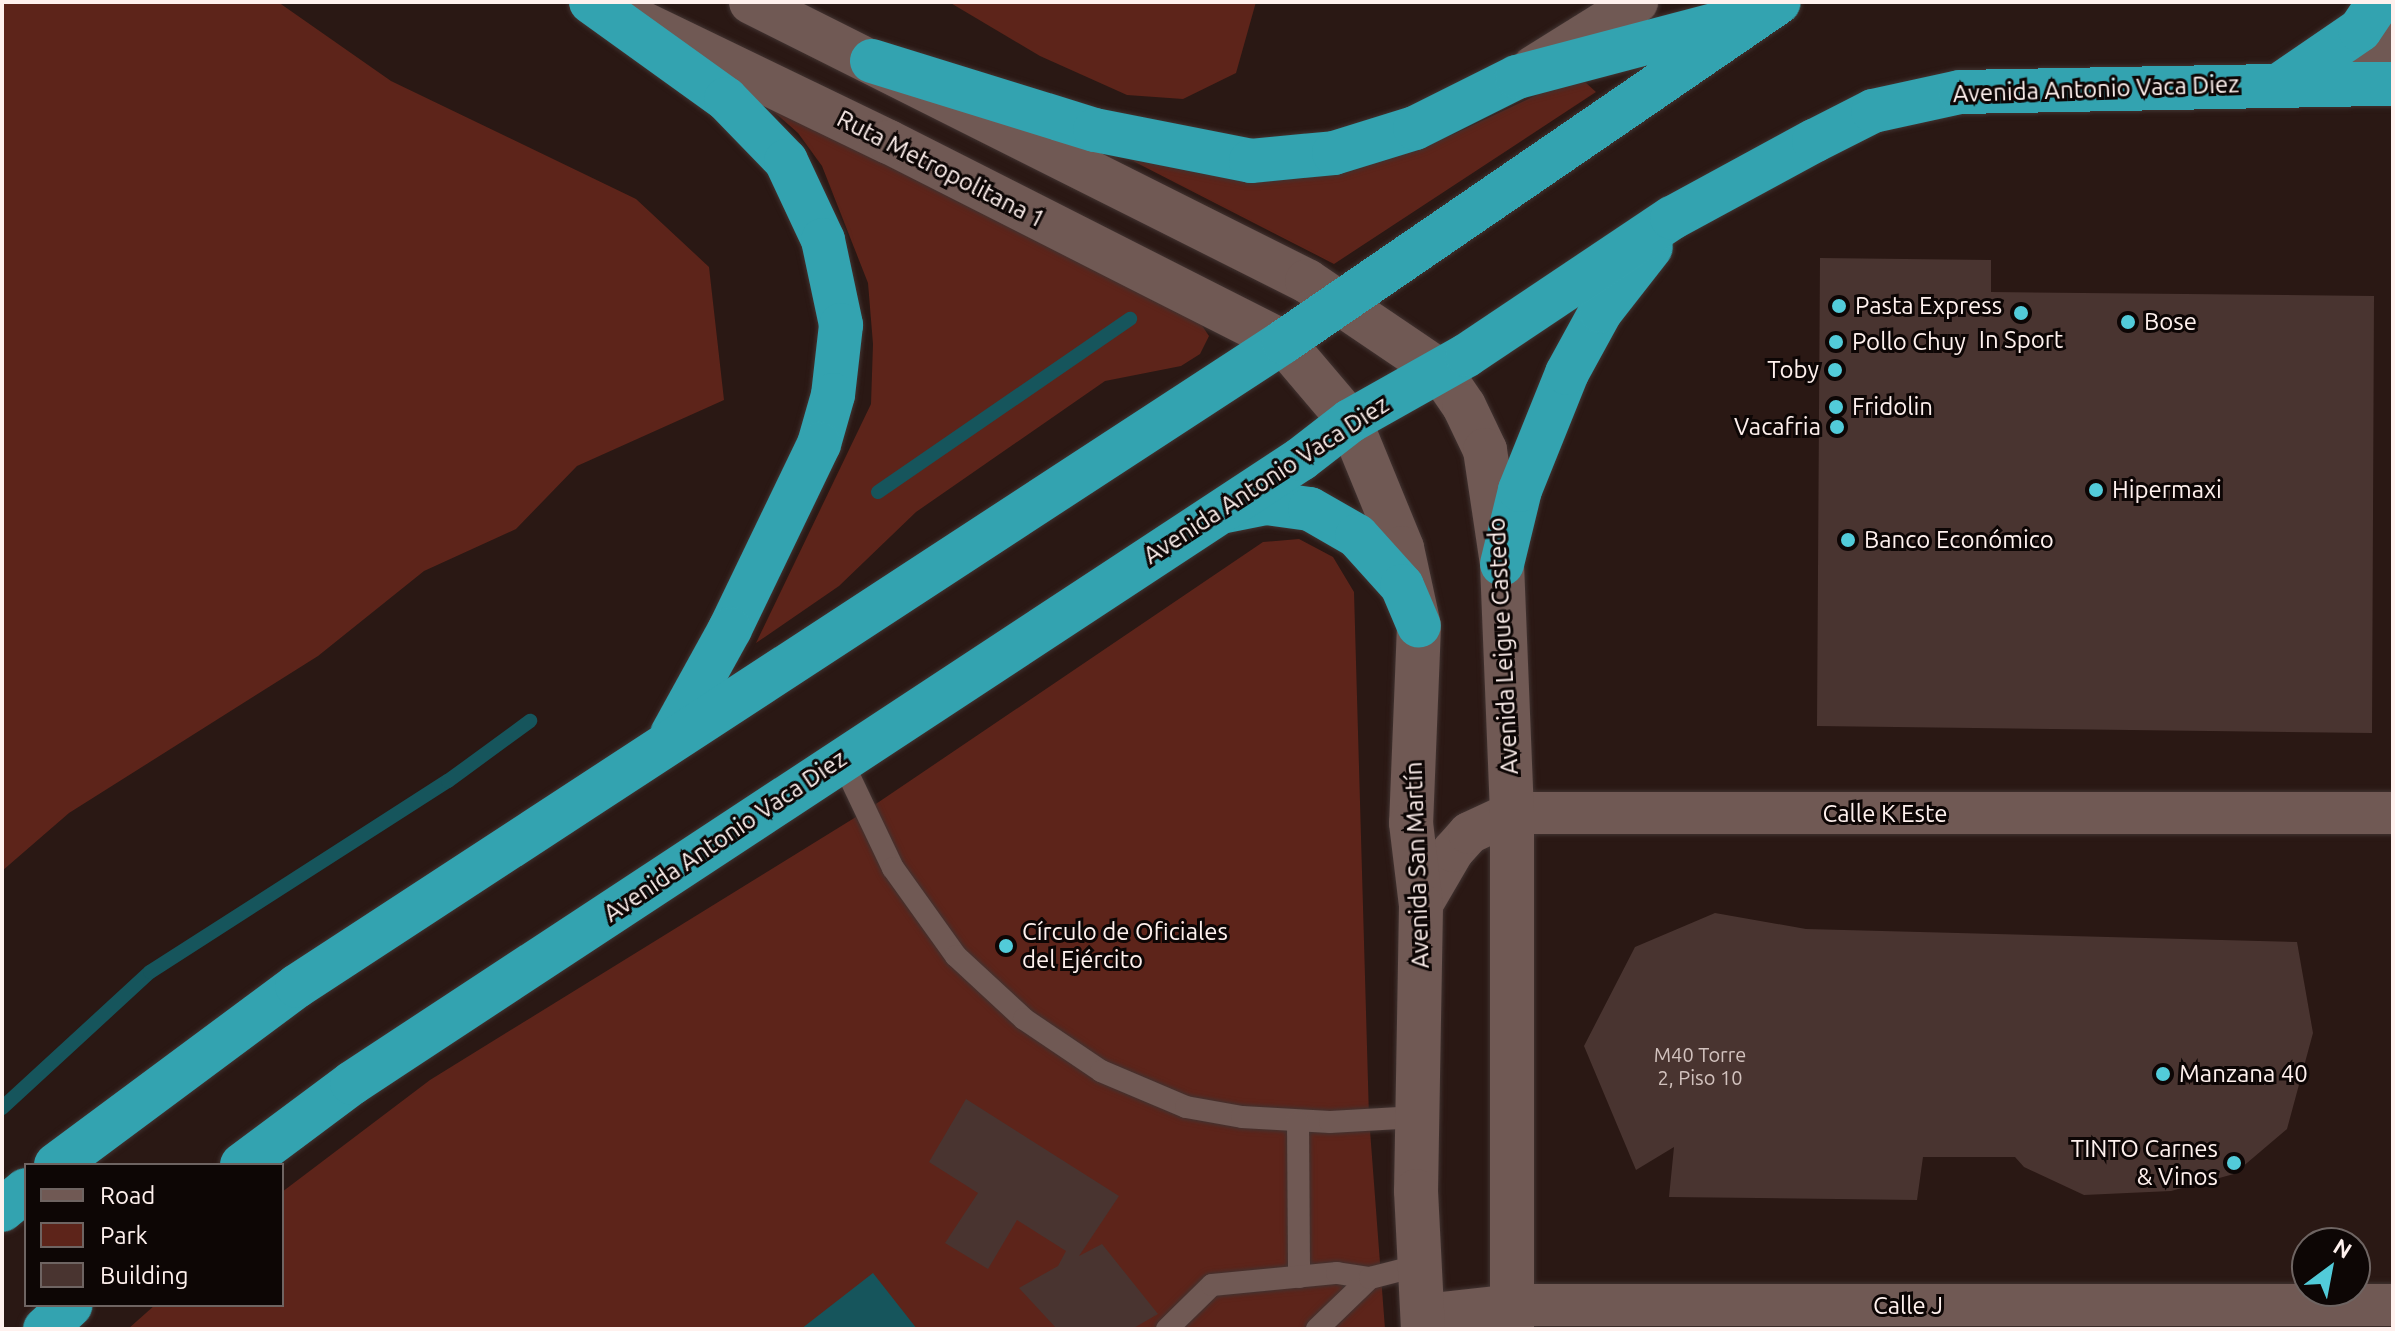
<!DOCTYPE html>
<html>
<head>
<meta charset="utf-8">
<style>
	body { margin:0 }
	#map { position:relative; width:2395px; height:1331px; overflow:hidden; background:#2a1814; font-family:Ubuntu,sans-serif }
	div>[style] { position:absolute }
	.green>* { inset:0; background:#5d241a }
	.water>* { inset:0; background:#16555c }
	.stream>* { height:14px; margin:-7px; padding:0 7px; transform-origin:7px; border-radius:7px; background:#16555c }
	.building>* { inset:0; background:#493430 }
	.roads { filter:drop-shadow(0 0 2px #413331) drop-shadow(0 0 2px #413331) }
	.lane>* { height:22px; margin:-11px; padding:0 11px; transform-origin:11px; border-radius:11px; background:#705954 }
	.street>* { height:42px; margin:-21px; padding:0 21px; transform-origin:21px; border-radius:21px; background:#705954 }
	.secondary>* { height:44px; margin:-22px; padding:0 22px; transform-origin:22px; border-radius:22px; background:#705954 }
	.highway>* { height:44px; margin:-22px; padding:0 22px; transform-origin:22px; border-radius:22px; background:#33a3b0 }
	.dots>* { width:22px; height:22px; translate:-50% -50%; box-sizing:border-box; border:4px solid #0d0605; border-radius:50% }
	span { translate:-50% -50%; white-space:nowrap; text-align:center; line-height:1.15; -webkit-text-stroke:6px #0d0605; paint-order:stroke }
	.number-label { font-size:20px; color:#d2c2be }
	.number-label span { -webkit-text-stroke-width:0 }
	.street-label { font-size:24px; color:#fff1ee }
	.poi-label { font-size:24px; color:#fff1ee }
	.left { translate:0 -50%; text-align:left }
	.right { translate:-100% -50%; text-align:right }
	.frame { position:absolute; inset:0; border:4px solid #fff1ee; pointer-events:none }
	.legend { position:absolute; left:24px; top:1163px; width:260px; height:144px; box-sizing:border-box; background:#0d0605; border:2px solid #6e6462; margin:0; padding:10px 14px; list-style:none; font-size:24px; color:#fff1ee }
	.legend li { display:flex; align-items:center; gap:16px; height:40px }
	.legend b { width:40px; border:2px solid #6e6462 }
	.north { position:absolute; left:2291px; top:1227px; width:80px; height:80px; box-sizing:border-box; background:#0d0605; border:2px solid #6e6462; border-radius:50%; rotate:32deg; font-size:22px; font-weight:700; line-height:32px; text-align:center; color:#fff1ee }
	.north::after { content:''; display:block; margin:auto; width:28px; height:36px; background:#52cbd9; clip-path:polygon(50% 0,100% 100%,50% 72%,0 100%) }
</style>
</head>
<body>
<div id="map">
	<div class="green">
		<i style="clip-path:polygon(2px 2px,278px 2px,391px 81px,636px 199px,709px 267px,724px 400px,577px 466px,516px 529px,424px 571px,318px 656px,69px 813px,2px 871px)"></i>
		<i style="clip-path:polygon(949px 2px,1256px 2px,1236px 73px,1183px 99px,1127px 95px,1040px 56px)"></i>
		<i style="clip-path:polygon(1585px 82px,1596px 92px,1334px 264px,1096px 142px,1201px 174px,1266px 178px,1375px 161px,1454px 134px,1547px 90px)"></i>
		<i style="clip-path:polygon(755px 95px,1199px 321px,1209px 336px,1200px 354px,1181px 366px,1105px 381px,916px 512px,839px 586px,756px 643px,871px 404px,873px 344px,868px 283px,822px 166px,798px 133px)"></i>
		<i style="clip-path:polygon(1299px 539px,1333px 557px,1354px 592px,1369px 1117px,1385px 1329px,128px 1329px,155px 1305px,282px 1305px,282px 1192px,430px 1080px,864px 812px,1263px 542px)"></i>
	</div>
	<div class="water">
		<i style="clip-path:polygon(873px 1273px,917px 1329px,801px 1329px)"></i>
	</div>
	<div class="stream">
		<i style="left:878px;top:492px;width:306px;rotate:-34.5deg"></i>
		<i style="left:2px;top:1108px;width:201px;rotate:-42.6deg"></i>
		<i style="left:150px;top:972px;width:354px;rotate:-32.7deg"></i>
		<i style="left:448px;top:781px;width:102px;rotate:-36.2deg"></i>
	</div>
	<div class="building">
		<i style="clip-path:polygon(1820px 258px,1991px 260px,1991px 292px,2374px 296px,2372px 733px,1817px 726px)"></i>
		<i style="clip-path:polygon(1715px 913px,1806px 929px,2297px 942px,2313px 1033px,2287px 1129px,2234px 1174px,2171px 1191px,2084px 1195px,2024px 1167px,2015px 1157px,1923px 1157px,1917px 1200px,1669px 1197px,1674px 1147px,1636px 1170px,1584px 1046px,1635px 947px)"></i>
		<i style="clip-path:polygon(966px 1099px,1119px 1196px,1079px 1256px,1102px 1244px,1158px 1314px,1132px 1329px,1057px 1329px,1019px 1288px,1058px 1266px,1066px 1251px,1017px 1220px,988px 1269px,945px 1243px,978px 1193px,929px 1162px)"></i>
	</div>
	<div class="roads">
		<div class="lane">
			<i style="left:841px;top:759px;width:121px;rotate:64.5deg"></i>
			<i style="left:893px;top:868px;width:108px;rotate:54.4deg"></i>
			<i style="left:956px;top:956px;width:93px;rotate:42.8deg"></i>
			<i style="left:1024px;top:1019px;width:93px;rotate:34deg"></i>
			<i style="left:1101px;top:1071px;width:92px;rotate:23deg"></i>
			<i style="left:1186px;top:1107px;width:57px;rotate:10.1deg"></i>
			<i style="left:1242px;top:1117px;width:88px;rotate:3.3deg"></i>
			<i style="left:1330px;top:1122px;width:87px;rotate:-3.3deg"></i>
			<i style="left:1298px;top:1122px;width:155px;rotate:89.6deg"></i>
			<i style="left:1167px;top:1329px;width:63px;rotate:-44.4deg"></i>
			<i style="left:1212px;top:1285px;width:126px;rotate:-5.5deg"></i>
			<i style="left:1337px;top:1273px;width:33px;rotate:9deg"></i>
			<i style="left:1317px;top:1329px;width:74px;rotate:-43.9deg"></i>
			<i style="left:1370px;top:1278px;width:53px;rotate:-14.3deg"></i>
		</div>
		<div class="street">
			<i style="left:2393px;top:27px;width:40px;rotate:136deg"></i>
			<i style="left:2364px;top:55px;width:29px;rotate:-4deg"></i>
			<i style="left:1533px;top:67px;width:123px;rotate:-32deg"></i>
			<i style="left:1421px;top:906px;width:64px;rotate:-59.8deg"></i>
			<i style="left:1453px;top:851px;width:24px;rotate:-48deg"></i>
			<i style="left:1469px;top:833px;width:47px;rotate:-24.9deg"></i>
			<i style="left:1512px;top:813px;width:881px"></i>
			<i style="left:1423px;top:1315px;width:91px;rotate:-6.3deg"></i>
			<i style="left:1513px;top:1305px;width:880px"></i>
		</div>
		<div class="secondary">
			<i style="left:751px;top:2px;width:622px;rotate:26.65deg"></i>
			<i style="left:1307px;top:281px;width:161px;rotate:34.1deg"></i>
			<i style="left:1440px;top:371px;width:42px;rotate:55.6deg"></i>
			<i style="left:1464px;top:406px;width:49px;rotate:64.5deg"></i>
			<i style="left:1485px;top:450px;width:115px;rotate:81.5deg"></i>
			<i style="left:1502px;top:564px;width:249px;rotate:87.7deg"></i>
			<i style="left:1512px;top:813px;width:516px;rotate:90deg"></i>
			<i style="left:634px;top:19px;width:283px;rotate:25.8deg"></i>
			<i style="left:889px;top:142px;width:442px;rotate:26.9deg"></i>
			<i style="left:1283px;top:342px;width:104px;rotate:49.7deg"></i>
			<i style="left:1350px;top:421px;width:137px;rotate:67.7deg"></i>
			<i style="left:1402px;top:548px;width:80px;rotate:77.7deg"></i>
			<i style="left:1419px;top:626px;width:197px;rotate:92.3deg"></i>
			<i style="left:1411px;top:823px;width:84px;rotate:83.1deg"></i>
			<i style="left:1421px;top:906px;width:285px;rotate:91deg"></i>
			<i style="left:1416px;top:1191px;width:138px;rotate:87.1deg"></i>
		</div>
		<div class="highway">
			<i style="left:591px;top:2px;width:166px;rotate:35.7deg"></i>
			<i style="left:726px;top:99px;width:86px;rotate:45.9deg"></i>
			<i style="left:786px;top:161px;width:87px;rotate:64.9deg"></i>
			<i style="left:823px;top:240px;width:87px;rotate:78deg"></i>
			<i style="left:841px;top:325px;width:70px;rotate:96.5deg"></i>
			<i style="left:833px;top:395px;width:51px;rotate:105.9deg"></i>
			<i style="left:819px;top:444px;width:205px;rotate:115.7deg"></i>
			<i style="left:730px;top:629px;width:120px;rotate:118.9deg"></i>
			<i style="left:872px;top:61px;width:233px;rotate:17.2deg"></i>
			<i style="left:1095px;top:130px;width:159px;rotate:11.2deg"></i>
			<i style="left:1251px;top:161px;width:83px;rotate:-5.5deg"></i>
			<i style="left:1334px;top:153px;width:85px;rotate:-17.2deg"></i>
			<i style="left:1415px;top:128px;width:114px;rotate:-26.6deg"></i>
			<i style="left:1517px;top:77px;width:223px;rotate:-14.8deg"></i>
			<i style="left:2284px;top:82px;width:92px;rotate:-34.4deg"></i>
			<i style="left:2360px;top:30px;width:34px;rotate:-56deg"></i>
			<i style="left:1226px;top:511px;width:41px;rotate:-11.3deg"></i>
			<i style="left:1266px;top:503px;width:44px;rotate:7.8deg"></i>
			<i style="left:1310px;top:509px;width:54px;rotate:29.9deg"></i>
			<i style="left:1357px;top:536px;width:67px;rotate:48deg"></i>
			<i style="left:1402px;top:586px;width:43px;rotate:67deg"></i>
			<i style="left:1502px;top:564px;width:76px;rotate:-76.3deg"></i>
			<i style="left:1520px;top:490px;width:126px;rotate:-68.1deg"></i>
			<i style="left:1567px;top:373px;width:71px;rotate:-61.3deg"></i>
			<i style="left:1601px;top:311px;width:81px;rotate:-52deg"></i>
			<i style="left:56px;top:1165px;width:300px;rotate:-36.6deg"></i>
			<i style="left:297px;top:986px;width:1178px;rotate:-33.15deg"></i>
			<i style="left:1283px;top:342px;width:601px;rotate:-34.43deg"></i>
			<i style="left:242px;top:1165px;width:137px;rotate:-36.7deg"></i>
			<i style="left:352px;top:1083px;width:1136px;rotate:-33.33deg"></i>
			<i style="left:1301px;top:459px;width:62px;rotate:-37.8deg"></i>
			<i style="left:1350px;top:421px;width:134px;rotate:-29.4deg"></i>
			<i style="left:1467px;top:355px;width:247px;rotate:-33.8deg"></i>
			<i style="left:1672px;top:218px;width:162px;rotate:-28.5deg"></i>
			<i style="left:1814px;top:141px;width:66px;rotate:-27deg"></i>
			<i style="left:1873px;top:111px;width:89px;rotate:-12.3deg"></i>
			<i style="left:1960px;top:92px;width:433px;rotate:-1.1deg"></i>
			<i style="left:2px;top:1210px;width:31px;rotate:-40deg"></i>
			<i style="left:45px;top:1329px;width:35px;rotate:-43deg"></i>
		</div>
	</div>
	<div class="dots">
		<i style="left:1839px;top:306px;background:#52cbd9"></i>
		<i style="left:2021px;top:313px;background:#52cbd9"></i>
		<i style="left:2128px;top:322px;background:#52cbd9"></i>
		<i style="left:1836px;top:342px;background:#52cbd9"></i>
		<i style="left:1835px;top:370px;background:#52cbd9"></i>
		<i style="left:1836px;top:407px;background:#52cbd9"></i>
		<i style="left:1837px;top:427px;background:#52cbd9"></i>
		<i style="left:2096px;top:490px;background:#52cbd9"></i>
		<i style="left:1848px;top:540px;background:#52cbd9"></i>
		<i style="left:1006px;top:946px;background:#52cbd9"></i>
		<i style="left:2163px;top:1074px;background:#52cbd9"></i>
		<i style="left:2234px;top:1163px;background:#52cbd9"></i>
	</div>
	<div class="number-label">
		<span style="left:1700px;top:1066px">M40 Torre<br>2, Piso 10</span>
	</div>
	<div class="street-label">
		<span style="left:2096px;top:89px;rotate:-2deg">Avenida Antonio Vaca Diez</span>
		<span style="left:941px;top:169px;rotate:27deg">Ruta Metropolitana 1</span>
		<span style="left:1266px;top:480px;rotate:-33deg">Avenida Antonio Vaca Diez</span>
		<span style="left:1503px;top:646px;rotate:-93deg">Avenida Leigue Castedo</span>
		<span style="left:1885px;top:814px">Calle K Este</span>
		<span style="left:725px;top:836px;rotate:-34deg">Avenida Antonio Vaca Diez</span>
		<span style="left:1417px;top:865px;rotate:-92deg">Avenida San Martín</span>
		<span style="left:1908px;top:1306px">Calle J</span>
	</div>
	<div class="poi-label">
		<span class="left" style="left:1855px;top:306px">Pasta Express</span>
		<span class="left" style="left:2144px;top:322px">Bose</span>
		<span style="left:2021px;top:340px">In Sport</span>
		<span class="left" style="left:1852px;top:342px">Pollo Chuy</span>
		<span class="right" style="left:1819px;top:370px">Toby</span>
		<span class="left" style="left:1852px;top:407px">Fridolin</span>
		<span class="right" style="left:1821px;top:427px">Vacafria</span>
		<span class="left" style="left:2112px;top:490px">Hipermaxi</span>
		<span class="left" style="left:1864px;top:540px">Banco Económico</span>
		<span class="left" style="left:1022px;top:946px">Círculo de Oficiales<br>del Ejército</span>
		<span class="left" style="left:2179px;top:1074px">Manzana 40</span>
		<span class="right" style="left:2218px;top:1163px">TINTO Carnes<br>&amp; Vinos</span>
	</div>
	<div class="frame"></div>
	<ul class="legend">
	<li><b style="height:10px;background:#705954"></b>Road</li>
	<li><b style="height:22px;background:#5d241a"></b>Park</li>
	<li><b style="height:22px;background:#493430"></b>Building</li>
	</ul>
	<div class="north">N</div>
</div>
</body>
</html>
